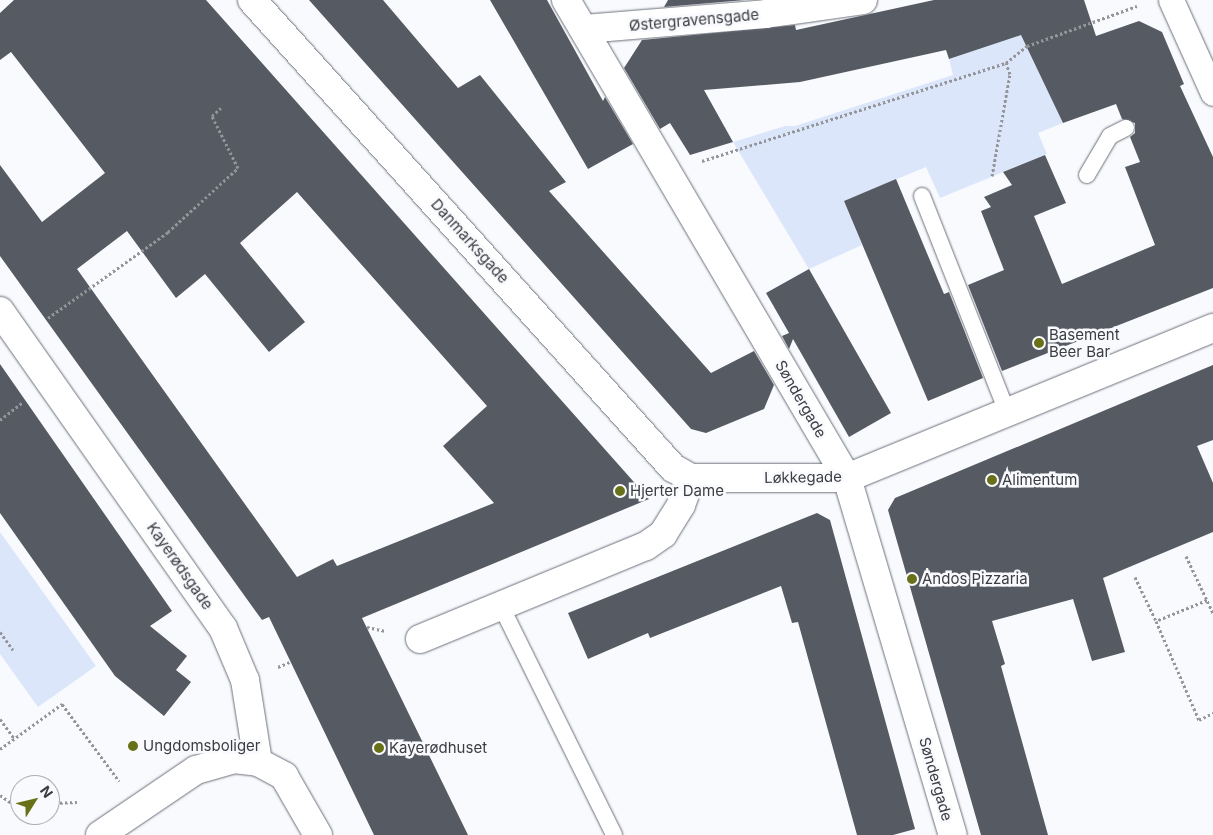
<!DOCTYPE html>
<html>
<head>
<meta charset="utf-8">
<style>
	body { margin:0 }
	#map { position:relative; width:1213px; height:835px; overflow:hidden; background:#f8fafe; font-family:Inter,sans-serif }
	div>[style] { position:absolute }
	.green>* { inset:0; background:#dce6fa }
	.building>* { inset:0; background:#565a63 }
	.path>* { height:3px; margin-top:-1.5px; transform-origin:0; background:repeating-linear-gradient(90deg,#939599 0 2.5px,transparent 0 5px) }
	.roads { filter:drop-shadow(0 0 1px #6c7079) drop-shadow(0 0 1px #6c7079) }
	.service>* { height:16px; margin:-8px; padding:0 8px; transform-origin:8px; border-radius:8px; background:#fff }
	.pedestrian>* { height:25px; margin:-12.5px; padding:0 12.5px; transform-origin:12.5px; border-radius:12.5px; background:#fff }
	.minor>* { height:28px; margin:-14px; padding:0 14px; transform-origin:14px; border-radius:14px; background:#fff }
	.tertiary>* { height:28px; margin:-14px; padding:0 14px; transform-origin:14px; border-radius:14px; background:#fff }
	.dots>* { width:14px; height:14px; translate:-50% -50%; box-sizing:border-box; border:2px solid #f8fafe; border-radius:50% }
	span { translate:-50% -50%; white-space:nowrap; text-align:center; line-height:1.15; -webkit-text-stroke:5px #f8fafe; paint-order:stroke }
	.street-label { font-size:15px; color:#3b3d41 }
	.poi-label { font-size:15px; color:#3b3d41 }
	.left { translate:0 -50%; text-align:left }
	.north { position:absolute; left:10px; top:775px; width:50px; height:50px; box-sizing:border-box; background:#f8fafe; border:1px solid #acaeb2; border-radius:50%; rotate:54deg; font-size:14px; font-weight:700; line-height:20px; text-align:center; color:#3b3d41 }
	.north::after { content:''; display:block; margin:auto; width:18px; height:22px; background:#697118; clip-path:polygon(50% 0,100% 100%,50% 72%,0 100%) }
</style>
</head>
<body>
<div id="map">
	<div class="green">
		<i style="clip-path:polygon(1023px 34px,1063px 123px,1038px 133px,1047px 154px,940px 198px,926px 167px,844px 201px,862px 245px,809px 269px,733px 142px,785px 126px,795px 126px,953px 75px,949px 59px)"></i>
		<i style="clip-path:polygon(0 532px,96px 666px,38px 707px,0 654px)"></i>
	</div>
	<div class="building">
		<i style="clip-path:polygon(evenodd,14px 0,206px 0,649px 499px,362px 618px,468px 835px,374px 835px,269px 617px,262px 620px,0 256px,0 165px,42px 222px,105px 173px,11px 52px,0 60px,0 13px,14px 0,297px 192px,487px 406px,443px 446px,494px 503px,337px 566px,333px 559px,297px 577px,77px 269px,127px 231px,176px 298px,205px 274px,269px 352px,305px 322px,240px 243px,297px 192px)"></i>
		<i style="clip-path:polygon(309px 0,383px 0,458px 88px,480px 75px,566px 182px,549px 191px,711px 373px,754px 351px,774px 385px,764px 409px,706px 433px,691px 429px)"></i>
		<i style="clip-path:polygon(490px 0,547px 0,603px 101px,605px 97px,633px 144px,588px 169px)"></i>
		<i style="clip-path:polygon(668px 0,745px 0,664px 7px)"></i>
		<i style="clip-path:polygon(934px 0,1084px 0,1096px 36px,1139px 21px,1162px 32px,1184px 84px,1180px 86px,1213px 157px,1213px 288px,1002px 371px,968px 285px,1004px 270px,981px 211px,991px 207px,984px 197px,1012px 185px,1003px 172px,1045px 155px,1066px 203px,1034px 216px,1062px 284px,1155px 245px,1125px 167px,1140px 162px,1130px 137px,1135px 133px,1135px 123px,1122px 119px,1116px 104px,1063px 123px,1021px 35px,949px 59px,946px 50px,800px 82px,704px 90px,733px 142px,690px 155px,670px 123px,660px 129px,624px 68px,642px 40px,795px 25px,796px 30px)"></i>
		<i style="clip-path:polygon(896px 179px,944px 294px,949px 292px,983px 378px,928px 401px,844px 201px)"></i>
		<i style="clip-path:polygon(809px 269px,891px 413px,849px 437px,793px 339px,789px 349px,782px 336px,789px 333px,766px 293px)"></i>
		<i style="clip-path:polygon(0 364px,172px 611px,150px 626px,187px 656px,176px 670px,191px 682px,164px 716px,115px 676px,0 513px)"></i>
		<i style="clip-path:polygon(1213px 365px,1213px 440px,1197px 446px,1213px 483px,1213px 532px,1103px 578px,1125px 652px,1092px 661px,1073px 599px,992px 621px,1005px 664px,1001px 666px,1048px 835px,981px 835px,888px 510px,895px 498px)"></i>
		<i style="clip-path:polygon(817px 513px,830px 520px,915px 829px,893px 835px,857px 835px,798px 622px,792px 623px,781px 586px,650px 638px,648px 633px,588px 659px,568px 613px)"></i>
	</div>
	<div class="path">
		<i style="left:702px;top:161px;width:319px;rotate:-17.9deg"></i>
		<i style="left:1006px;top:63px;width:27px;rotate:-39deg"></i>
		<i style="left:1027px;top:46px;width:117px;rotate:-20deg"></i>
		<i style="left:992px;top:176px;width:104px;rotate:-80deg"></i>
		<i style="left:1010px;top:74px;width:12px;rotate:-110deg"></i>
		<i style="left:48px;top:318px;width:148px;rotate:-35.6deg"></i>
		<i style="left:168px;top:232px;width:95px;rotate:-42.4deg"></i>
		<i style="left:238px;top:168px;width:58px;rotate:-116.6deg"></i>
		<i style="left:212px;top:116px;width:12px;rotate:-42deg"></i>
		<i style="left:0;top:420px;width:28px;rotate:-38deg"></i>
		<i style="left:1186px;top:556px;width:63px;rotate:64.7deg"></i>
		<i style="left:1135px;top:577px;width:49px;rotate:64.5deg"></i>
		<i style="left:1207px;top:600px;width:55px;rotate:157.6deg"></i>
		<i style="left:1156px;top:621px;width:108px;rotate:66.5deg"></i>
		<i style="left:1199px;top:720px;width:16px;rotate:-27deg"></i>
		<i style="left:367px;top:627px;width:19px;rotate:12deg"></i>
		<i style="left:0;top:632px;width:22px;rotate:54deg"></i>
		<i style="left:278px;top:667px;width:13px;rotate:-23deg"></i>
		<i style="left:0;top:719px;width:24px;rotate:54deg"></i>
		<i style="left:0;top:749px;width:77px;rotate:-36deg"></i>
		<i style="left:62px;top:704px;width:96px;rotate:53.5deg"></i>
		<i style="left:0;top:795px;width:16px;rotate:35deg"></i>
		<i style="left:13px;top:804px;width:7px"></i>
		<i style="left:50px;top:803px;width:27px;rotate:-2deg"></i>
	</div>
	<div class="roads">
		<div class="service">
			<i style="left:1087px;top:175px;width:45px;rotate:-59.5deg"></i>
			<i style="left:1110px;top:136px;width:18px;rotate:-27deg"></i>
			<i style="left:922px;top:196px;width:232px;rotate:68.5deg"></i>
			<i style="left:501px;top:606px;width:255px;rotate:63.7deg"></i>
		</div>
		<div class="pedestrian">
			<i style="left:1171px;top:0;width:102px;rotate:65.7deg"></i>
		</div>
		<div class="minor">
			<i style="left:566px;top:0;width:554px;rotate:59.55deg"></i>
			<i style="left:847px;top:478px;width:372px;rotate:73.5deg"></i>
			<i style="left:584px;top:29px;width:182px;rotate:-4.7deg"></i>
			<i style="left:765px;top:14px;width:99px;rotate:-8.1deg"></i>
			<i style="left:0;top:311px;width:388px;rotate:54.9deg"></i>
			<i style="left:223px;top:628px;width:56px;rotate:67.1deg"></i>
			<i style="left:245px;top:680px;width:83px;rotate:81deg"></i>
			<i style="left:420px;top:639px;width:244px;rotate:-22.4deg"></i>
			<i style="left:646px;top:546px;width:21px;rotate:-35deg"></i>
			<i style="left:663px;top:534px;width:34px;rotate:-58deg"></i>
			<i style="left:681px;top:505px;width:29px;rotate:-70deg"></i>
			<i style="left:100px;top:835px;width:116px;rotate:-34.1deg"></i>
			<i style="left:196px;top:770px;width:40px;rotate:-16deg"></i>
			<i style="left:234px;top:759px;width:24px;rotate:7deg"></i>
			<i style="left:258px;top:762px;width:30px;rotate:28deg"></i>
			<i style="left:284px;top:776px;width:68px;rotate:60deg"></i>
		</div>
		<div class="tertiary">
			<i style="left:252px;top:0;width:629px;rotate:48.03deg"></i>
			<i style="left:673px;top:468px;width:21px;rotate:29deg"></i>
			<i style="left:691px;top:478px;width:156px"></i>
			<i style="left:847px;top:478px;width:396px;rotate:-22.3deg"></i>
		</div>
	</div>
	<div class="dots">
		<i style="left:1039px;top:343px;background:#697118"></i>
		<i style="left:992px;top:480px;background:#697118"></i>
		<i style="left:620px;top:491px;background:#697118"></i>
		<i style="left:912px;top:579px;background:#697118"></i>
		<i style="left:133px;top:746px;background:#697118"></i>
		<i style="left:379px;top:748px;background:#697118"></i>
	</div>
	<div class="street-label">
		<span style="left:694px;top:20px;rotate:-5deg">Østergravensgade</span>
		<span style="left:470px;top:241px;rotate:48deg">Danmarksgade</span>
		<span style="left:801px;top:399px;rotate:60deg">Søndergade</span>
		<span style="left:803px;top:477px;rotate:-1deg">Løkkegade</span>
		<span style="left:180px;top:566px;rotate:55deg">Kayerødsgade</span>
		<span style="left:936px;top:779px;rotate:74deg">Søndergade</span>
	</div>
	<div class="poi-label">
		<span class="left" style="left:1049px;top:343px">Basement<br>Beer Bar</span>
		<span class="left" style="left:1002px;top:480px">Alimentum</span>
		<span class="left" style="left:630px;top:491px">Hjerter Dame</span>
		<span class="left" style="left:922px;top:579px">Andos Pizzaria</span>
		<span class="left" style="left:143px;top:746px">Ungdomsboliger</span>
		<span class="left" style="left:389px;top:748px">Kayerødhuset</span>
	</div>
	<div class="north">N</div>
</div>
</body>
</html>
